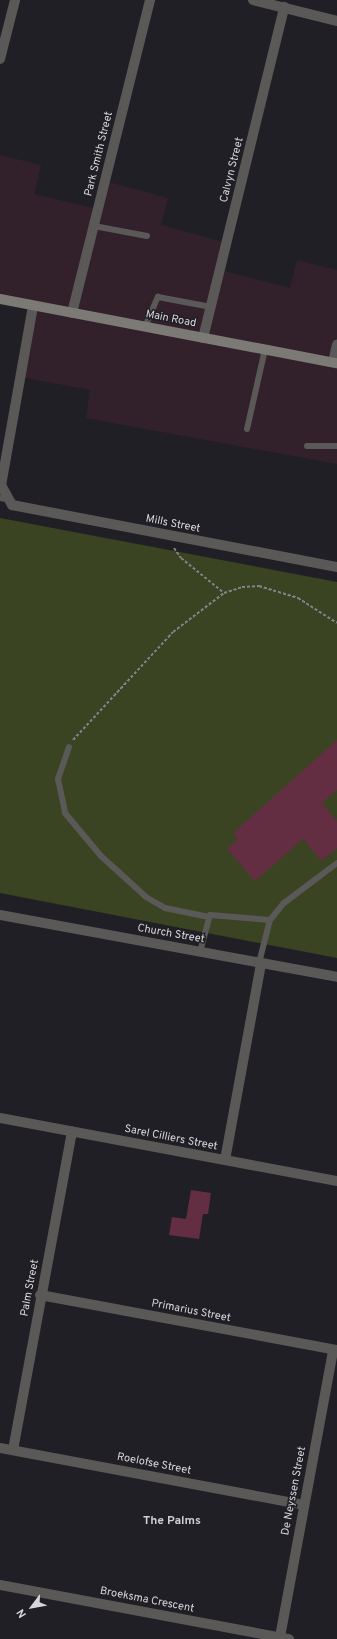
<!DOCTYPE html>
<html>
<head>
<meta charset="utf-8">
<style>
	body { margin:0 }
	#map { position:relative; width:337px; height:1639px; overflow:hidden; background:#201f25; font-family:Overpass,sans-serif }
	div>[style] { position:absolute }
	.commercial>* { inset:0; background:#32212b }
	.green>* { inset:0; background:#3a4422 }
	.building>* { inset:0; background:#632d42 }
	.path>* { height:2px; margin-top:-1px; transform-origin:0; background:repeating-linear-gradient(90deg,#838287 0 3px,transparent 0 5px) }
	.service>* { height:6px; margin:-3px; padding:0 3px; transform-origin:3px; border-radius:3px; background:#5b5957 }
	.minor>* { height:10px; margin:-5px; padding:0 5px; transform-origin:5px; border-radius:5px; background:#5b5957 }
	.secondary>* { height:10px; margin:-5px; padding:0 5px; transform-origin:5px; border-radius:5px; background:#7c7a75 }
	span { translate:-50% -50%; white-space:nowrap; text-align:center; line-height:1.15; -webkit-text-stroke:3px #201f25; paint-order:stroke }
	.street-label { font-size:11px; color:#d7d6da }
	.neighbourhood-label { font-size:12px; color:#cfcdd4; font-weight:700 }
	.north { position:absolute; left:12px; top:1587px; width:40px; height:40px; -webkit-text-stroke:3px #201f25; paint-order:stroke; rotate:238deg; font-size:11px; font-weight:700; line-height:16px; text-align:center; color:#d7d6da }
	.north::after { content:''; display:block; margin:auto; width:14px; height:18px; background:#d7d6da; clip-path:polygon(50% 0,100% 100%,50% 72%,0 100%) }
</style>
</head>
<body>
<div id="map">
	<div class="commercial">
		<i style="clip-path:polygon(0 155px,41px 165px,34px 194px,98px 209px,105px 181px,168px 198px,161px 225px,227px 243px,220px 270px,290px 288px,297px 260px,337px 270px,337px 464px,86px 418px,90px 390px,21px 377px,34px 304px,0 298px)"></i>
	</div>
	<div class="green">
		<i style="clip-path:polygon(0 518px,337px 582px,337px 958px,0 893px)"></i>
	</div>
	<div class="building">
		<i style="clip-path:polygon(337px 740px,337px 790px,322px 803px,337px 821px,337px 848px,322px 861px,303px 839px,255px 881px,227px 849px,238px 839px,233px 833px)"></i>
		<i style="clip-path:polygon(191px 1190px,211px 1193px,208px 1214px,203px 1214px,199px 1239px,169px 1235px,172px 1217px,186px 1219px)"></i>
	</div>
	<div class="path">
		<i style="left:174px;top:548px;width:12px;rotate:55deg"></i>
		<i style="left:181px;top:558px;width:55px;rotate:39.1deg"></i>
		<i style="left:73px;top:740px;width:147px;rotate:-47.2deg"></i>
		<i style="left:173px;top:632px;width:64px;rotate:-37.4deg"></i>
		<i style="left:224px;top:593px;width:19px;rotate:-18deg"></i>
		<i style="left:242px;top:587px;width:17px;rotate:-3deg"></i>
		<i style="left:259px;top:586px;width:41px;rotate:17.1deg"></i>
		<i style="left:298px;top:598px;width:46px;rotate:32.7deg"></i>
	</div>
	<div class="service">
		<i style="left:94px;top:226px;width:54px;rotate:10.7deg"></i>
		<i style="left:145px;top:327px;width:33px;rotate:-67deg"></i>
		<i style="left:158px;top:297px;width:54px;rotate:10.7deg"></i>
		<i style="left:247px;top:429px;width:82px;rotate:-77.3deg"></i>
		<i style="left:307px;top:446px;width:30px"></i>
		<i style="left:0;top:498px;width:6px;rotate:9deg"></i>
		<i style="left:69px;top:747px;width:34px;rotate:109deg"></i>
		<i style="left:58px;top:779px;width:35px;rotate:78deg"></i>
		<i style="left:65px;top:813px;width:56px;rotate:50.1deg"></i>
		<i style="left:101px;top:856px;width:61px;rotate:42.3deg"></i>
		<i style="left:146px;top:897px;width:22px;rotate:30deg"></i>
		<i style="left:165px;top:908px;width:45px;rotate:11.6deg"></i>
		<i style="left:200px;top:952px;width:38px;rotate:-75deg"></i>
		<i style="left:210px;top:915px;width:60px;rotate:4.8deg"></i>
		<i style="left:259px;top:963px;width:44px;rotate:-75.7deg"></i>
		<i style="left:270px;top:920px;width:22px;rotate:-51deg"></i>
		<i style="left:284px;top:903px;width:66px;rotate:-37deg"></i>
	</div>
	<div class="minor">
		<i style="left:253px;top:0;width:87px;rotate:14deg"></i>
		<i style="left:0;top:59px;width:61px;rotate:-75.7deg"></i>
		<i style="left:33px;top:306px;width:182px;rotate:100.1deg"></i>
		<i style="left:1px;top:485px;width:23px;rotate:61deg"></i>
		<i style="left:12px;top:505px;width:331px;rotate:10.8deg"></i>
		<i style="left:72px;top:313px;width:323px;rotate:-76deg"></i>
		<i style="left:203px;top:338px;width:341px;rotate:-76.2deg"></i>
		<i style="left:333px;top:362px;width:18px;rotate:-77deg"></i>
		<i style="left:0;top:915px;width:343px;rotate:10.4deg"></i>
		<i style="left:0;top:1118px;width:343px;rotate:10.6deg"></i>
		<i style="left:225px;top:1160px;width:200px;rotate:-79.6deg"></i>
		<i style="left:40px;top:1295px;width:302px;rotate:10.5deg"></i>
		<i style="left:0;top:1448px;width:309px;rotate:10.6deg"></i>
		<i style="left:13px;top:1450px;width:324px;rotate:-79.5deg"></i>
		<i style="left:0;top:1585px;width:294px;rotate:10.6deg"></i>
		<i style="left:280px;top:1637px;width:292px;rotate:-79.5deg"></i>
	</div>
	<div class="secondary">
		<i style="left:0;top:299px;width:343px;rotate:10.8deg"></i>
	</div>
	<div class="street-label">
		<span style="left:99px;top:154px;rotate:-76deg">Park Smith Street</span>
		<span style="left:232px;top:170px;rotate:-76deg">Calvyn Street</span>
		<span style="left:171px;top:319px;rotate:11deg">Main Road</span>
		<span style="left:173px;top:524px;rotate:11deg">Mills Street</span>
		<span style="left:171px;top:934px;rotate:10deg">Church Street</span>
		<span style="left:171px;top:1138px;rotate:11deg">Sarel Cilliers Street</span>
		<span style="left:30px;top:1288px;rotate:-79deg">Palm Street</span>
		<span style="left:191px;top:1311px;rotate:11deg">Primarius Street</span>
		<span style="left:154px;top:1464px;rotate:11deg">Roelofse Street</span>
		<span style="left:294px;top:1491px;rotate:-79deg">De Neyssen Street</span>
		<span style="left:147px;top:1600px;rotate:11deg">Broeksma Crescent</span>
	</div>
	<div class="neighbourhood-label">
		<span style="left:172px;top:1522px">The Palms</span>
	</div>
	<div class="north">N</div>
</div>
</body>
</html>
